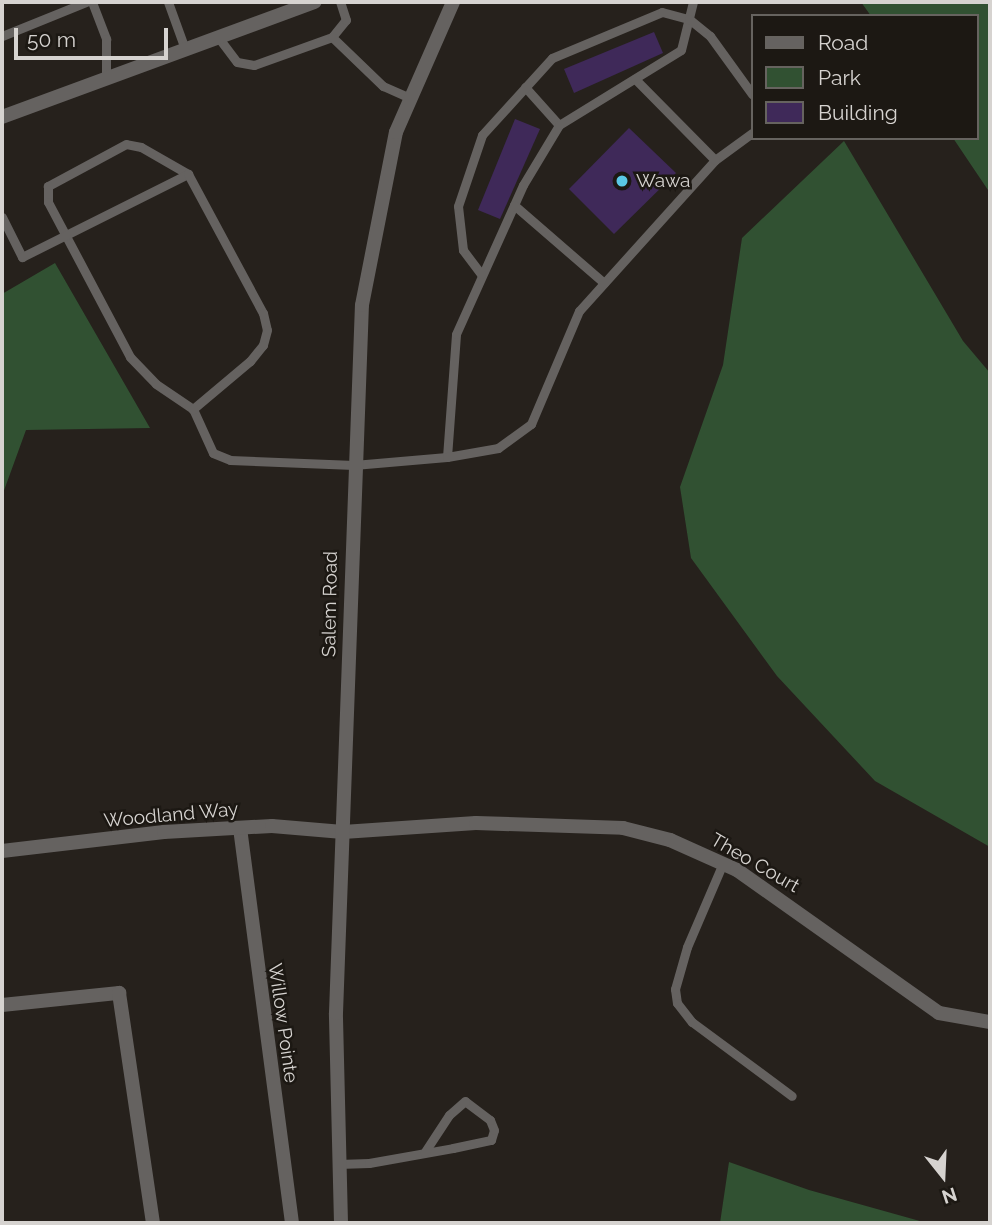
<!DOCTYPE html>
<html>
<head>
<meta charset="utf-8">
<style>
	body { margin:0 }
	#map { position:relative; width:992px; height:1225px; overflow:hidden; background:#26211c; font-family:Raleway,sans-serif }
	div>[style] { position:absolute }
	.green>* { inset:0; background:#315132 }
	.building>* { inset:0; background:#3f2959 }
	.service>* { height:9px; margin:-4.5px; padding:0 4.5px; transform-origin:4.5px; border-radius:4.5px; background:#656260 }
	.minor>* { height:14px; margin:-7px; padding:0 7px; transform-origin:7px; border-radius:7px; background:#656260 }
	.tertiary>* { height:14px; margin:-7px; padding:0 7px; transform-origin:7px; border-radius:7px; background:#656260 }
	.dots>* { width:19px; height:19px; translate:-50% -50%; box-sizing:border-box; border:4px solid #1c1813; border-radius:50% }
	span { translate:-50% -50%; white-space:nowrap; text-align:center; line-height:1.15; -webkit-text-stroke:5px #1c1813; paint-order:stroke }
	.poi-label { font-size:19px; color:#d6d3d0 }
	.left { translate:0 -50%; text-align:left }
	.street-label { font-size:19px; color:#d6d3d0 }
	.frame { position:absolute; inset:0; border:4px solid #d6d3d0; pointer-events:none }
	.legend { position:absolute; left:751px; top:14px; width:228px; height:126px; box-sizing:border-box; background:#1c1813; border:2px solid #66635f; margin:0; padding:9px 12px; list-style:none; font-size:21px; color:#d6d3d0 }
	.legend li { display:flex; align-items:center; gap:14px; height:35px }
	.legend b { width:35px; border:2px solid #66635f }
	.north { position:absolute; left:908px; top:1141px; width:70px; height:70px; -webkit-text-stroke:5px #1c1813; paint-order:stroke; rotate:162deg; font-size:19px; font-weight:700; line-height:28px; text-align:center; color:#d6d3d0 }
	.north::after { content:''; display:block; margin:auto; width:24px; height:32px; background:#d6d3d0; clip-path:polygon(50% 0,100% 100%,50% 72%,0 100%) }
	.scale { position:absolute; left:14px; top:28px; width:154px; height:32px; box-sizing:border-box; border:4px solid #d6d3d0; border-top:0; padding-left:9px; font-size:21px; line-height:24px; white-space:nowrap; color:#d6d3d0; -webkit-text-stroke:5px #1c1813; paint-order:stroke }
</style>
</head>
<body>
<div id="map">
	<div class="green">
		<i style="clip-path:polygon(861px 2px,990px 2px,990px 193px,953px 138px,976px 138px,976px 16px,871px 16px)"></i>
		<i style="clip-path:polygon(844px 141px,963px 341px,990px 373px,990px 847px,875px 781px,777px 676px,691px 558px,680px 487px,723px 365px,742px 238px)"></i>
		<i style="clip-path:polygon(55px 263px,150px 428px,26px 430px,2px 496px,2px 294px)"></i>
		<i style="clip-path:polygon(729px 1162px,809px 1190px,927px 1223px,720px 1223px)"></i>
	</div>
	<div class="building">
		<i style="clip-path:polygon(654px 32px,663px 53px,574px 93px,564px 69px)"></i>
		<i style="clip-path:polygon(515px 119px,540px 129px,500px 219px,478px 210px)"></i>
		<i style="clip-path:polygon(629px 128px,676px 173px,614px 234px,569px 189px)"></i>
	</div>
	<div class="service">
		<i style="left:92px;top:2px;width:40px;rotate:69deg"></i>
		<i style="left:106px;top:39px;width:40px;rotate:90deg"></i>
		<i style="left:168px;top:2px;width:50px;rotate:70.1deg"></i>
		<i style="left:2px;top:36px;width:91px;rotate:-22deg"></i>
		<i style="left:218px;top:37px;width:31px;rotate:53deg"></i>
		<i style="left:237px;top:62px;width:17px;rotate:10deg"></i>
		<i style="left:254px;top:65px;width:83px;rotate:-19.7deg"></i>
		<i style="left:332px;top:37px;width:22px;rotate:-51deg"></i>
		<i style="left:346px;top:20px;width:19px;rotate:-108deg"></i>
		<i style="left:332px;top:37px;width:71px;rotate:43.9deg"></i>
		<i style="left:383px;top:86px;width:30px;rotate:24deg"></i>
		<i style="left:525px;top:87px;width:51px;rotate:48.2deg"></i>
		<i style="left:715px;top:160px;width:46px;rotate:-36.1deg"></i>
		<i style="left:188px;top:174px;width:54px;rotate:-150.1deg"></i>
		<i style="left:141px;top:147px;width:15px;rotate:-169deg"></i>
		<i style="left:126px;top:144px;width:89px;rotate:151.7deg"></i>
		<i style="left:48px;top:186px;width:16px;rotate:90deg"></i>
		<i style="left:48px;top:202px;width:175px;rotate:62.1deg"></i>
		<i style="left:130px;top:357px;width:37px;rotate:46deg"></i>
		<i style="left:156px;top:384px;width:45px;rotate:34deg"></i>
		<i style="left:193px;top:409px;width:48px;rotate:65.6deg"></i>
		<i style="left:213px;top:453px;width:18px;rotate:22deg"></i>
		<i style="left:230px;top:460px;width:124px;rotate:2.3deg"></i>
		<i style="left:354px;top:465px;width:93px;rotate:-4.9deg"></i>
		<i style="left:447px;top:457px;width:123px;rotate:-85.8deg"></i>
		<i style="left:456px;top:334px;width:163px;rotate:-65.8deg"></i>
		<i style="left:523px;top:185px;width:70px;rotate:-59deg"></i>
		<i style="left:559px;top:125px;width:143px;rotate:-31.6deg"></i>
		<i style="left:681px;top:50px;width:49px;rotate:-76deg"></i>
		<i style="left:514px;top:205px;width:119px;rotate:40.9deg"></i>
		<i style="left:2px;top:217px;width:45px;rotate:63.4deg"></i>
		<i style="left:22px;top:257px;width:186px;rotate:-26.6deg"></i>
		<i style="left:188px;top:174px;width:158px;rotate:61.7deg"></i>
		<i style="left:263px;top:313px;width:17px;rotate:77deg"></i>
		<i style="left:267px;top:330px;width:16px;rotate:105deg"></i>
		<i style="left:263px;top:345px;width:21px;rotate:129deg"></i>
		<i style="left:250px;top:361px;width:75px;rotate:139.9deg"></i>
		<i style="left:481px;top:274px;width:30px;rotate:-127deg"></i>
		<i style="left:463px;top:250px;width:44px;rotate:-96.5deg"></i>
		<i style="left:458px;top:206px;width:75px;rotate:-71.3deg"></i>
		<i style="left:482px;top:135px;width:104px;rotate:-47.7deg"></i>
		<i style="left:552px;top:58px;width:119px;rotate:-22.7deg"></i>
		<i style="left:662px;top:12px;width:28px;rotate:15deg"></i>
		<i style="left:689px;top:19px;width:27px;rotate:39deg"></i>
		<i style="left:710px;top:36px;width:72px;rotate:54.1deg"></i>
		<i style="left:447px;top:457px;width:52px;rotate:-10deg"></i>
		<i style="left:498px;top:448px;width:41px;rotate:-36deg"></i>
		<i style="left:531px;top:424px;width:123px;rotate:-67deg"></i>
		<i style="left:579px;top:311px;width:203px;rotate:-48deg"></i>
		<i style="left:715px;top:160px;width:114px;rotate:-134.6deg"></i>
		<i style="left:723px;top:863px;width:91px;rotate:113.2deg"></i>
		<i style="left:687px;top:947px;width:44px;rotate:105.9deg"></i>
		<i style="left:675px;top:989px;width:14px;rotate:82deg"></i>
		<i style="left:677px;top:1003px;width:24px;rotate:52deg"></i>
		<i style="left:692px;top:1022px;width:124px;rotate:36.5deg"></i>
		<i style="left:338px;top:1164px;width:31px;rotate:-2deg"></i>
		<i style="left:369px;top:1163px;width:85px;rotate:-10.1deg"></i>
		<i style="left:453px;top:1148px;width:39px;rotate:-12deg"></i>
		<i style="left:491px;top:1140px;width:10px;rotate:-73deg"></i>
		<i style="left:494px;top:1130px;width:11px;rotate:-112deg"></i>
		<i style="left:490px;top:1120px;width:31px;rotate:-143deg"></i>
		<i style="left:465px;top:1101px;width:21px;rotate:139deg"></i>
		<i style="left:449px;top:1115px;width:45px;rotate:123.3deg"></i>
	</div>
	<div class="minor">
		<i style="left:240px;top:828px;width:398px;rotate:82.5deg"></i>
		<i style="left:2px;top:851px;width:163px;rotate:-6.7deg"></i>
		<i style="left:164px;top:832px;width:108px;rotate:-3.2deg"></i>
		<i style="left:272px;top:826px;width:71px;rotate:4.8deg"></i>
		<i style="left:343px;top:832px;width:133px;rotate:-3.9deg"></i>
		<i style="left:476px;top:823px;width:147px;rotate:1.9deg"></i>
		<i style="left:623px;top:828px;width:49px;rotate:14.3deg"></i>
		<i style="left:670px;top:840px;width:73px;rotate:24.1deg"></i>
		<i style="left:737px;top:870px;width:247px;rotate:35.3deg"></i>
		<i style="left:939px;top:1013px;width:52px;rotate:10deg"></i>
		<i style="left:2px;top:1005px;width:118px;rotate:-5.9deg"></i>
		<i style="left:119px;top:993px;width:232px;rotate:81.6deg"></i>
	</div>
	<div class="tertiary">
		<i style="left:2px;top:117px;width:333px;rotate:-20.2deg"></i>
		<i style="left:341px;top:1223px;width:210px;rotate:-91.4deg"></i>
		<i style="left:336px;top:1013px;width:708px;rotate:-87.9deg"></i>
		<i style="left:362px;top:305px;width:176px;rotate:-78.9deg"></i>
		<i style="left:396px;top:132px;width:142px;rotate:-66.3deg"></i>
	</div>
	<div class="dots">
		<i style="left:622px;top:181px;background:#5ac8e5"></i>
	</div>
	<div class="poi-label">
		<span class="left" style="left:636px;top:181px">Wawa</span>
	</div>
	<div class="street-label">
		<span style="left:330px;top:604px;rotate:-89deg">Salem Road</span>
		<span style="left:171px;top:815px;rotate:-5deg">Woodland Way</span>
		<span style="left:755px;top:863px;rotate:30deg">Theo Court</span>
		<span style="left:283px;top:1023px;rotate:82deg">Willow Pointe</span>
	</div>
	<div class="frame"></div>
	<ul class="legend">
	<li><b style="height:9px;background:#656260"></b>Road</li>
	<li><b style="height:19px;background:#315132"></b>Park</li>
	<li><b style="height:19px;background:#3f2959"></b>Building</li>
	</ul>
	<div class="north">N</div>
	<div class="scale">50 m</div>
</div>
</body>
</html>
